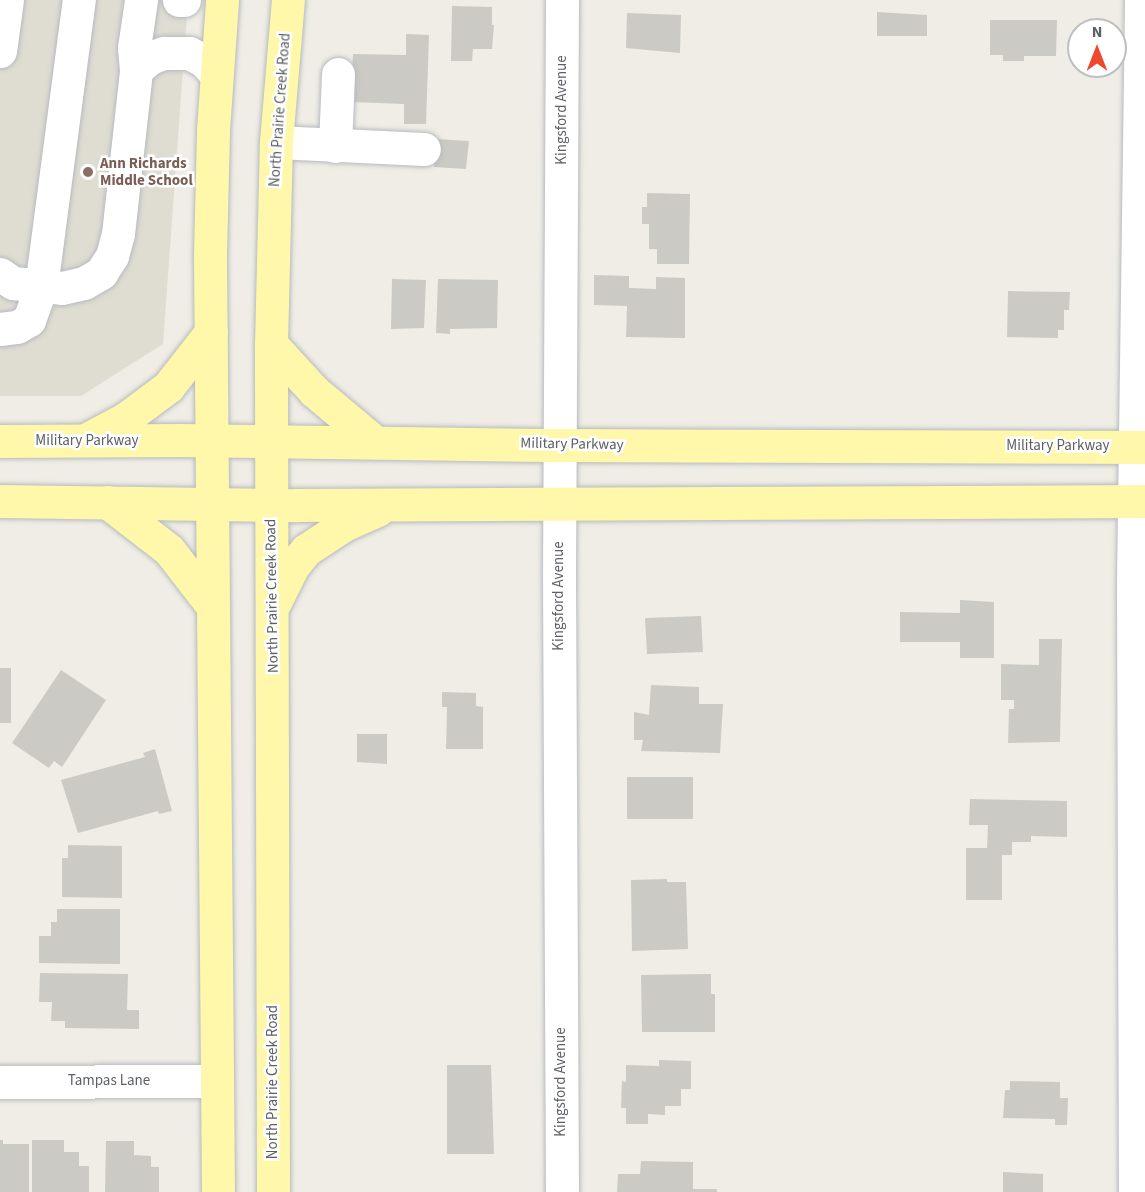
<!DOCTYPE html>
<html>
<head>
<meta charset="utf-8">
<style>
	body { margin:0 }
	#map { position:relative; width:1145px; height:1192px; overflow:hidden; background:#efede5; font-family:"Source Sans 3",sans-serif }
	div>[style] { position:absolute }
	.education>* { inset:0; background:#dfddd2 }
	.building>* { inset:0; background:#cccac4 }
	.roads { filter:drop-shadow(0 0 2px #b7babf) drop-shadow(0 0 2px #b7babf) }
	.minor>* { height:33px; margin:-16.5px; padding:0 16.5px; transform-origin:16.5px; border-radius:16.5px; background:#fff }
	.major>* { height:33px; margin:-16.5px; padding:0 16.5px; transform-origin:16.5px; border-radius:16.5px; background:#fff7aa }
	.dots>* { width:16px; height:16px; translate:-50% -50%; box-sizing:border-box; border:3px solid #fff; border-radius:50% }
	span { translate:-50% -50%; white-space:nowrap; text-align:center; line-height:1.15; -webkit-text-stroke:5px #fff; paint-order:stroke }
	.street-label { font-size:15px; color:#5c6065 }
	.education-label { font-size:15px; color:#785e54; font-weight:700 }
	.left { translate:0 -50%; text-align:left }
	.north { position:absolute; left:1067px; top:18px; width:60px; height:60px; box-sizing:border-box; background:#fff; border:2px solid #bebfc1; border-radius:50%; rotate:0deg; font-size:16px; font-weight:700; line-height:24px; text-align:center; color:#5c6065 }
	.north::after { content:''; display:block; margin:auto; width:21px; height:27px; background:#ec492e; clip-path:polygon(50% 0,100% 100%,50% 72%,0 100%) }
</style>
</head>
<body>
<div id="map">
	<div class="education">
		<i style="clip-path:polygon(0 0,188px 0,163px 344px,81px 396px,0 396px)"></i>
	</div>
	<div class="building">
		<i style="clip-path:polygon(452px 6px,492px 7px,492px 25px,494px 25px,492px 49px,473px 49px,472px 61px,451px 61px)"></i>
		<i style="clip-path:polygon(877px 12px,927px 15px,927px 36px,877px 36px)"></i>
		<i style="clip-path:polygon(627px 13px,681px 15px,680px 53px,626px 48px)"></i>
		<i style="clip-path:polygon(990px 20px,1057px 20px,1056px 56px,1024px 56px,1024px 61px,1003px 61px,1003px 55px,990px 55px)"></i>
		<i style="clip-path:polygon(406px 34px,429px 35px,426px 124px,404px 124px,404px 104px,351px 102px,353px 54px,406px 55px)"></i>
		<i style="clip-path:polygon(436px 139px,469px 141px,466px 169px,434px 167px)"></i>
		<i style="clip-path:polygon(647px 193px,690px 194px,689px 264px,657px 264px,657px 249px,649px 249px,649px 224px,642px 224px,642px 207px,647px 207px)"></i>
		<i style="clip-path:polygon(594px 275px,629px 276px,629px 288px,656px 289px,656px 277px,685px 278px,685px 338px,626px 337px,627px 306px,594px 305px)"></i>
		<i style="clip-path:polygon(392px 279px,426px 280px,424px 328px,391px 329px)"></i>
		<i style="clip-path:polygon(438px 279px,498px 280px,497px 328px,450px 329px,450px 334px,436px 333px)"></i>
		<i style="clip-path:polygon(1008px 291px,1070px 292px,1069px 310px,1064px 310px,1064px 330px,1058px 330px,1058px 338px,1007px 337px)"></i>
		<i style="clip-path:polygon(960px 600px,994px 602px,994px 658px,960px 658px,960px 642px,900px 642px,900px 612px,960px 613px)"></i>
		<i style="clip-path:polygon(701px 616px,703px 652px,647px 654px,645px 618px)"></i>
		<i style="clip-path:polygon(1039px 639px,1062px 639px,1060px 742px,1008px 743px,1009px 709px,1014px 709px,1014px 700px,1001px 700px,1001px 664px,1039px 665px)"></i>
		<i style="clip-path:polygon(0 668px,11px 668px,11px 723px,0 723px)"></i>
		<i style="clip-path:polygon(61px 670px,106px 700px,62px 767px,54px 761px,49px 768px,12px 743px)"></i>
		<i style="clip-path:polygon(651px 685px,699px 687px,699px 704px,723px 704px,720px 753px,641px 751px,643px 740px,634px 740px,634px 712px,649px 715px)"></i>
		<i style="clip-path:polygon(442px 692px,476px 693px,476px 706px,483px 707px,483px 749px,446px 749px,447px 707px,442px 707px)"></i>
		<i style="clip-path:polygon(357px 734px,387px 734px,387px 764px,357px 762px)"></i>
		<i style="clip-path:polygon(155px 749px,172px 811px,159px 814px,158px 811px,78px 833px,61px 780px,145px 757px,143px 753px)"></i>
		<i style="clip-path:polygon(627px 777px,693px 777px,693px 819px,627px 819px)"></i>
		<i style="clip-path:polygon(970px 799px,1067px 801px,1067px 837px,1031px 836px,1031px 842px,1012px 842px,1012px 855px,1002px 855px,1002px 900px,966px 900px,966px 848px,987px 848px,988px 825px,969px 825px)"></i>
		<i style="clip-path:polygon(68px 845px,122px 846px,122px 898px,62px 897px,62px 858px,68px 858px)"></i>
		<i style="clip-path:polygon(667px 879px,667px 882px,686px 882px,688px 949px,632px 951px,631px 880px)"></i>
		<i style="clip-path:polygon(57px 909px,120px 909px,120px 964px,39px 963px,39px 936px,51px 936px,51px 922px,57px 922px)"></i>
		<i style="clip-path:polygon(40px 973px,128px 974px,127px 1010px,139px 1010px,139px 1029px,65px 1028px,65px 1021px,51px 1021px,52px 1002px,39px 1002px)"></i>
		<i style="clip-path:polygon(711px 974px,711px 994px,715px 994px,715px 1032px,642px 1032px,641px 975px)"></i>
		<i style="clip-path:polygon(659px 1060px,691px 1061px,691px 1089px,681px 1089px,681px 1106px,665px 1106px,665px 1115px,648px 1114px,648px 1124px,626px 1124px,626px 1108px,621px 1108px,622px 1081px,626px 1082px,626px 1065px,659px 1066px)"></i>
		<i style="clip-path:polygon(447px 1065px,491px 1065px,494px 1154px,447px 1154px)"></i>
		<i style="clip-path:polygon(1010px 1081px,1060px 1082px,1060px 1098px,1068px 1098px,1067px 1125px,1055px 1125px,1055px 1119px,1003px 1118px,1005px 1090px,1010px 1090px)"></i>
		<i style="clip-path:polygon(0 1140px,3px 1140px,3px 1144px,29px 1144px,29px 1192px,0 1192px)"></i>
		<i style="clip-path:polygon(32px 1140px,64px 1140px,64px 1152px,79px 1152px,79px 1166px,89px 1166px,89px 1192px,32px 1192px)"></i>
		<i style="clip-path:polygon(106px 1141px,134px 1141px,134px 1155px,151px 1156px,151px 1167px,159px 1167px,159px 1192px,105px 1192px)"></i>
		<i style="clip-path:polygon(641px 1161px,693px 1162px,693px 1189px,717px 1189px,717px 1192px,617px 1192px,618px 1174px,640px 1174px)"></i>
		<i style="clip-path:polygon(1003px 1172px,1043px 1174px,1043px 1192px,1003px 1192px)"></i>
	</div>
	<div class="roads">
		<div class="minor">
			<i style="left:179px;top:0;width:5px"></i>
			<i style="left:0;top:51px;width:51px;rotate:-82.2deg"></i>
			<i style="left:136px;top:70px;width:22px;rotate:-95deg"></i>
			<i style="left:134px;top:48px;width:49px;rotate:-81.7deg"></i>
			<i style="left:276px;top:142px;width:148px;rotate:2.7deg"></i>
			<i style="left:335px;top:146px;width:72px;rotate:-87.6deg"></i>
			<i style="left:0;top:274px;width:16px;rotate:35deg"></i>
			<i style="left:13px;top:283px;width:49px;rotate:5.8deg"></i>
			<i style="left:62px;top:288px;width:23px;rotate:-13deg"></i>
			<i style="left:84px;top:283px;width:20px;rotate:-30deg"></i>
			<i style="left:101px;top:273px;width:20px;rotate:-57deg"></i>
			<i style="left:112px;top:256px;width:23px;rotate:-75deg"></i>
			<i style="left:118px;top:234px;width:165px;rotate:-83.7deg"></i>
			<i style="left:136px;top:70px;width:18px;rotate:-41deg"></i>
			<i style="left:150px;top:58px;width:15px;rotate:-20deg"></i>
			<i style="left:164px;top:53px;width:25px"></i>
			<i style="left:189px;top:53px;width:16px;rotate:27deg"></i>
			<i style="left:203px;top:60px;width:19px;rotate:47deg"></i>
			<i style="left:0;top:329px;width:17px;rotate:-7deg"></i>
			<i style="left:17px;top:327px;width:14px;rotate:-30deg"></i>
			<i style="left:29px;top:320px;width:35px;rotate:-70deg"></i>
			<i style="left:41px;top:287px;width:290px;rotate:-82.5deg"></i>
			<i style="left:0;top:1082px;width:217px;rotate:-0.3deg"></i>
			<i style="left:562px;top:1192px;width:615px;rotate:-90.28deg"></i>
			<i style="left:559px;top:577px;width:577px;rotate:-89.7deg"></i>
			<i style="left:1135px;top:1192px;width:609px;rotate:-90.19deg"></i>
			<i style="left:1133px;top:583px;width:583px;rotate:-89.21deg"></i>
		</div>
		<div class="major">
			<i style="left:271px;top:344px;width:64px;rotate:47.5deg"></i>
			<i style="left:314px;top:391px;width:80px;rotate:39.9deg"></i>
			<i style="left:87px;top:439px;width:43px;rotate:-27.8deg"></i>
			<i style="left:125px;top:419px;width:54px;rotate:-36.7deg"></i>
			<i style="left:168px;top:387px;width:70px;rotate:-52deg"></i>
			<i style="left:0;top:441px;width:181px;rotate:-0.3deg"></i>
			<i style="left:181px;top:440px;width:380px;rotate:0.8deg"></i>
			<i style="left:561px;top:445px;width:584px;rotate:0.2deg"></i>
			<i style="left:0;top:501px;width:297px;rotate:0.8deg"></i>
			<i style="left:297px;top:505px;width:848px;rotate:-0.27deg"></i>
			<i style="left:107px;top:502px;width:78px;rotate:37.7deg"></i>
			<i style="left:169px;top:550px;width:72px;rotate:52.3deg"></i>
			<i style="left:275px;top:602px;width:40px;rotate:-63.4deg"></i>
			<i style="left:293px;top:566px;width:21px;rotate:-51deg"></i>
			<i style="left:306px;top:550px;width:45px;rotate:-33.3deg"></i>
			<i style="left:344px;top:525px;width:37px;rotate:-24deg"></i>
			<i style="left:218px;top:1192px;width:937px;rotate:-90.49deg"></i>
			<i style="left:210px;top:255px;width:125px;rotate:-88.6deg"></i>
			<i style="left:213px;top:130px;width:130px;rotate:-86deg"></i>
			<i style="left:273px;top:1192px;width:848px;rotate:-90.14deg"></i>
			<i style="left:271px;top:344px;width:202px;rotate:-88.6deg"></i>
			<i style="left:276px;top:142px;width:143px;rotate:-85.2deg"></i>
		</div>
	</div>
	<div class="dots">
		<i style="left:88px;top:172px;background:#8d6e63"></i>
	</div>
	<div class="street-label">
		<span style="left:280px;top:110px;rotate:-86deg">North Prairie Creek Road</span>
		<span style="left:562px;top:110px;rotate:-90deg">Kingsford Avenue</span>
		<span style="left:87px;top:441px">Military Parkway</span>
		<span style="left:572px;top:444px;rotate:1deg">Military Parkway</span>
		<span style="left:1058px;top:446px">Military Parkway</span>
		<span style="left:272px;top:596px;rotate:-91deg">North Prairie Creek Road</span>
		<span style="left:559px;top:596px;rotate:-90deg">Kingsford Avenue</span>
		<span style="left:109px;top:1081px">Tampas Lane</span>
		<span style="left:273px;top:1082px;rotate:-90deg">North Prairie Creek Road</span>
		<span style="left:561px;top:1082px;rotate:-90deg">Kingsford Avenue</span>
	</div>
	<div class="education-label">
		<span class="left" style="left:100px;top:172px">Ann Richards<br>Middle School</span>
	</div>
	<div class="north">N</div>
</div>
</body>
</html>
